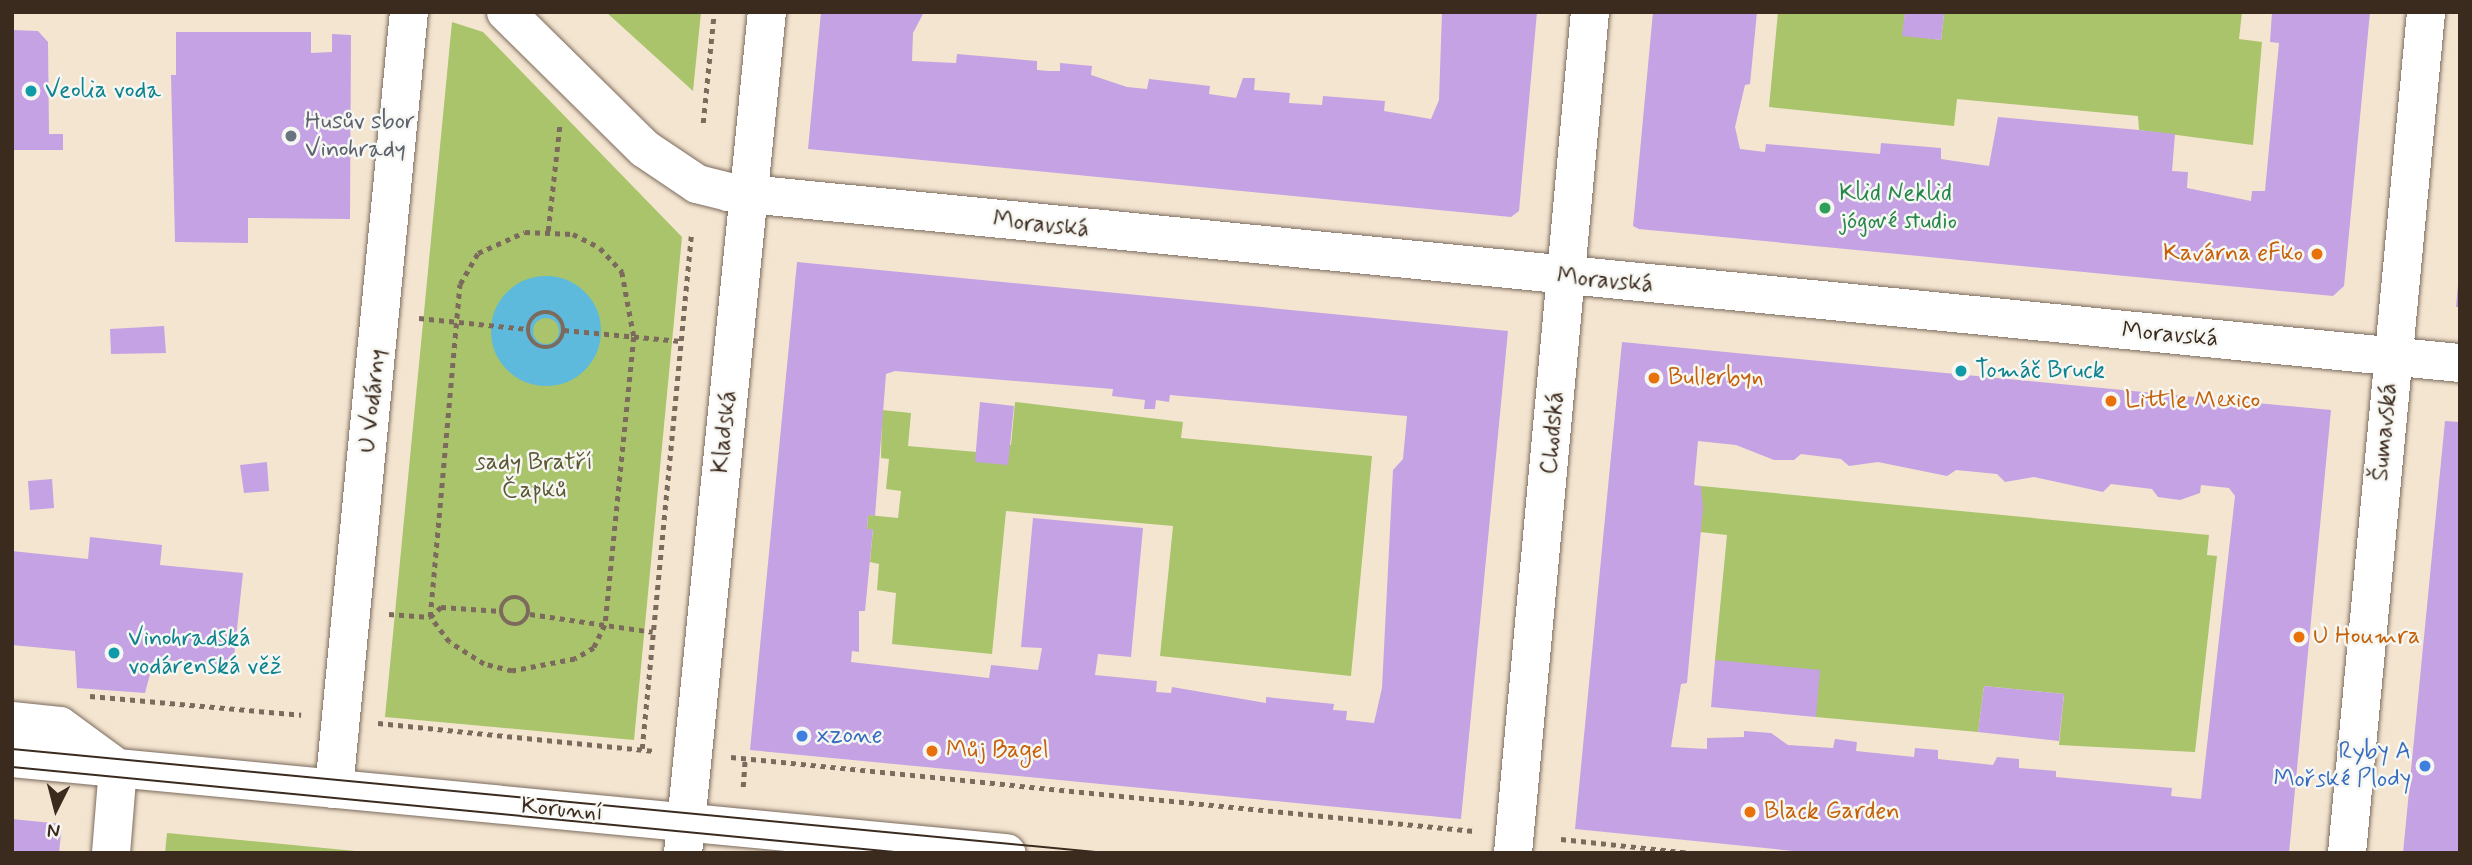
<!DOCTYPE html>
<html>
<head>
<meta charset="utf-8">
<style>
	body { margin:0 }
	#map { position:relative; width:2472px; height:865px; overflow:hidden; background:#f4e5d1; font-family:Mynerve,sans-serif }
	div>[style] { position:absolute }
	.green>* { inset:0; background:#a9c46a }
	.canal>* { height:42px; margin:-21px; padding:0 21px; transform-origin:21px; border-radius:21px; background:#5ebadc }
	.canal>.ring { margin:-21px; padding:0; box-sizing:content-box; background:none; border:42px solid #5ebadc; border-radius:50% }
	.building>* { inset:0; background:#c5a2e3 }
	.path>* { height:4.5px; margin-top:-2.25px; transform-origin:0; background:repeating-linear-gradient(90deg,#7c6b5d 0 5px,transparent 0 10px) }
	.path>.ring { margin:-2.25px; padding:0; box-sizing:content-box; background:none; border:4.5px solid #7c6b5d; border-radius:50% }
	.roads { filter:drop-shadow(0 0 2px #7c6b5d) drop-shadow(0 0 2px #7c6b5d) }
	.street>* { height:38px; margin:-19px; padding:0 19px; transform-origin:19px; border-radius:19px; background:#fff }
	.secondary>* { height:38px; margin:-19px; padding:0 19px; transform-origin:19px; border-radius:19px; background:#fff }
	.tram>* { height:2px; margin:-1px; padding:0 1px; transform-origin:1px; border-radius:1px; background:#3b2a1e }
	.dots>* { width:19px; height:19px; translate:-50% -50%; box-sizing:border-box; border:4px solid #f6f6f2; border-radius:50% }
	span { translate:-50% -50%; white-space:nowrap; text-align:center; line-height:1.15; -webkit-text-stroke:5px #f6f6f2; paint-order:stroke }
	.culture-label { font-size:24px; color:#0d838f }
	.left { translate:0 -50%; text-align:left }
	.worship-label { font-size:24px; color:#5b616d }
	.leisure-label { font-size:24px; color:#27864d }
	.street-label { font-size:24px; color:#3b2a1e }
	.food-label { font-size:24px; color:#c56008 }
	.right { translate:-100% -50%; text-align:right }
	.park-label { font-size:24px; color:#5c5835 }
	.shop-label { font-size:24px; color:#366cbe }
	.frame { position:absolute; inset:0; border:14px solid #3b2a1e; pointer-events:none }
	.north { position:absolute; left:21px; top:774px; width:70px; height:70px; -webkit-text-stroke:5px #f6f6f2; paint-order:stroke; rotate:186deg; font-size:19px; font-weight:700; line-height:28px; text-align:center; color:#3b2a1e }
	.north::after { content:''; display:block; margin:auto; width:24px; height:32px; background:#3b2a1e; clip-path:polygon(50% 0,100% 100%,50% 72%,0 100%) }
</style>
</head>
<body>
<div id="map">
	<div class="green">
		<i style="clip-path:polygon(606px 12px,701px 12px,693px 91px)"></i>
		<i style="clip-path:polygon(1778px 12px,1905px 12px,1903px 35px,1941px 40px,1944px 14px,1925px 12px,2242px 12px,2239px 39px,2262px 42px,2253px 145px,2139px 130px,2138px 116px,1957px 99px,1954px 126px,1769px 107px)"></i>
		<i style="clip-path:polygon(452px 22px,483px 32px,682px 237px,634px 740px,385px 717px)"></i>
		<i style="clip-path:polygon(1015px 402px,1183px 422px,1181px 438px,1372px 456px,1351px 676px,1160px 656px,1173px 526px,1006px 511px,992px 654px,892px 644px,896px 593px,877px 590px,879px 564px,870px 562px,873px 529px,867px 529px,868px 515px,898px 518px,901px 491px,886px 489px,889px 459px,881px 458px,882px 410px,911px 413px,908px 446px,977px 452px,978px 442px,1011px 445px)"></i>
		<i style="clip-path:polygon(1701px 486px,2209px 535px,2207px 555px,2217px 556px,2195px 752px,2059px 745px,2064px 694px,1984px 686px,1978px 732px,1816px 717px,1715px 660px,1727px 535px,1700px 532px)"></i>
		<i style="clip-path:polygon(167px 833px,376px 853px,165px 853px)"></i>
	</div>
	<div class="canal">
		<i class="ring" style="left:512px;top:297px;width:26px;height:26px"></i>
	</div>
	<div class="building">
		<i style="clip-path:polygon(821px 12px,924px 12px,913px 33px,912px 61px,956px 63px,957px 54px,1037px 61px,1037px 70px,1049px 71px,1060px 71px,1060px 63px,1092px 66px,1091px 75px,1127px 87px,1147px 89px,1149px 79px,1210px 86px,1209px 94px,1236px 98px,1243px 78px,1255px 78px,1254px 90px,1290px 93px,1289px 103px,1322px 105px,1323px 96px,1385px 101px,1384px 111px,1431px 119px,1439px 100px,1442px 12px,1537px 12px,1519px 211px,1511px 217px,808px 149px)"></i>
		<i style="clip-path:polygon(1653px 12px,1757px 12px,1750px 84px,1745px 85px,1735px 127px,1740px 149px,1765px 152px,1766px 144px,1880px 154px,1881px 143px,1941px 148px,1941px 159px,1989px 166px,1998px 117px,2139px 130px,2175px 134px,2172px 171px,2188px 172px,2187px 188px,2251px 201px,2252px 191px,2265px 191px,2279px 43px,2270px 42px,2272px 12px,2370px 12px,2344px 286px,2333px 296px,1639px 229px,1633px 226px)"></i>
		<i style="clip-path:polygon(1905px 12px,1944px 14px,1941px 40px,1902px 36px)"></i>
		<i style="clip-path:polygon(12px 30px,38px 31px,48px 42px,49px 134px,63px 134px,63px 150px,12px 150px)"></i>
		<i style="clip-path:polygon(176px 32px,311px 32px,311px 53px,332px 52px,332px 34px,351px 35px,350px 219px,248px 218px,248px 243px,175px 242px,171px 75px,176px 75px)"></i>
		<i style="clip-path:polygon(evenodd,797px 262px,1508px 331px,1461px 819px,750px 750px,797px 262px,895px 371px,1113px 389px,1112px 396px,1145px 400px,1144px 409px,1155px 409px,1156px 400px,1169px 402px,1170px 395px,1407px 416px,1403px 459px,1393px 470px,1382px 688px,1374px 723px,1346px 720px,1347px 711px,1333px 710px,1334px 704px,1266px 697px,1266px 703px,1172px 687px,1171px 693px,1156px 692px,1157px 681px,1095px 675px,1098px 654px,1131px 657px,1143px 528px,1033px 518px,1021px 647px,1042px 648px,1038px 670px,991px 665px,989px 678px,851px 662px,852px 651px,859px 652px,859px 611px,865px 611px,873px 529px,867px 529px,868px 515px,875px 516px,886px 374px,895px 371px)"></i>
		<i style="clip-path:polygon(2458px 285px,2460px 286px,2460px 307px,2456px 307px)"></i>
		<i style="clip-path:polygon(164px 326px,166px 353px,111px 354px,110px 329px)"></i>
		<i style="clip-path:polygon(evenodd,1622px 342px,2331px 410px,2289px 853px,1814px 853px,1575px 829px,1622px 342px,1698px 441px,1736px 445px,1774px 460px,1794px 460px,1801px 454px,1841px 459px,1849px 466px,1878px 462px,1947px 476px,1956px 470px,1997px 474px,2005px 482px,2034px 477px,2103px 492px,2111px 484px,2152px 489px,2158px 497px,2180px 500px,2200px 493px,2201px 485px,2229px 488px,2235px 496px,2201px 799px,2171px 796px,2172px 788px,2056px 777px,2056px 771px,2019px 768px,2019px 759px,1997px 757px,1993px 765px,1938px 759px,1938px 750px,1915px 748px,1914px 757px,1856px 751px,1857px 742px,1835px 739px,1833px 748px,1788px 745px,1771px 733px,1744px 731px,1744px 737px,1707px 738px,1707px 749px,1671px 747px,1681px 684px,1687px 683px,1703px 508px,1701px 486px,1694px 485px,1698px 441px)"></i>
		<i style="clip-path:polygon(980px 402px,1014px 406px,1008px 465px,975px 462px)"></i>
		<i style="clip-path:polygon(2445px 421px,2460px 422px,2460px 853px,2403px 853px)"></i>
		<i style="clip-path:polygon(267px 462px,269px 491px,244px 493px,240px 465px)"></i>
		<i style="clip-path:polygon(52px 479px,54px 508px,30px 510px,28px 481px)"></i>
		<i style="clip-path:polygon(90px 537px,162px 545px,160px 565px,243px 573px,233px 666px,154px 659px,145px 693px,77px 688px,75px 651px,12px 645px,12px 551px,88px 559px)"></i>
		<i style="clip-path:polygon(1715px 660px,1820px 670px,1816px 717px,1711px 707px)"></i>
		<i style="clip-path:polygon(1984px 686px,2064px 694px,2059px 741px,1978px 732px)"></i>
		<i style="clip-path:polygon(12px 819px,62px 824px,59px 853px,12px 853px)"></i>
	</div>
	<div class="path">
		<i style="left:703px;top:123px;width:112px;rotate:-84.3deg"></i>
		<i style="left:548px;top:231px;width:109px;rotate:-83.7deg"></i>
		<i style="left:525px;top:232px;width:48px;rotate:2.4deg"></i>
		<i style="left:573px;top:234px;width:30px;rotate:27deg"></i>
		<i style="left:600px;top:248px;width:33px;rotate:47deg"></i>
		<i style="left:622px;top:272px;width:66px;rotate:79.5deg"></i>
		<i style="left:634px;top:337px;width:289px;rotate:95.7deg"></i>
		<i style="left:605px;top:625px;width:25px;rotate:116deg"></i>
		<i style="left:594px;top:648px;width:22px;rotate:150deg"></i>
		<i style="left:575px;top:659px;width:64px;rotate:169.2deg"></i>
		<i style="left:512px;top:671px;width:29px;rotate:-166deg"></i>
		<i style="left:484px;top:664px;width:41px;rotate:-147.8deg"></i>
		<i style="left:449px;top:642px;width:31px;rotate:-127deg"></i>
		<i style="left:430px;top:617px;width:334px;rotate:-84.9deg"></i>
		<i style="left:460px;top:284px;width:36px;rotate:-60deg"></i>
		<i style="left:478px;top:253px;width:51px;rotate:-24.1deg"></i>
		<i class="ring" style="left:528px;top:312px;width:31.5px;height:31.5px"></i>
		<i style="left:419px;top:318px;width:109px;rotate:5.8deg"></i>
		<i style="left:564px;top:330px;width:117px;rotate:5.4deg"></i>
		<i class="ring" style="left:501px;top:597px;width:23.5px;height:23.5px"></i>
		<i style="left:389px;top:614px;width:41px;rotate:4.2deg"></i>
		<i style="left:430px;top:617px;width:15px;rotate:-42deg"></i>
		<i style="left:441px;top:607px;width:60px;rotate:3.8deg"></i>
		<i style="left:530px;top:614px;width:124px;rotate:8.3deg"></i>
		<i style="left:90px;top:696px;width:212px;rotate:5.1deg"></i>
		<i style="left:378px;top:723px;width:278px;rotate:5.8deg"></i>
		<i style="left:642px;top:749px;width:515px;rotate:-84.54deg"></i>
		<i style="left:731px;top:757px;width:747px;rotate:5.69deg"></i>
		<i style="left:743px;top:787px;width:28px;rotate:-86deg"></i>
		<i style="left:1561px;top:839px;width:133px;rotate:6.1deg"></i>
	</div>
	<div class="roads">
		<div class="street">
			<i style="left:506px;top:12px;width:195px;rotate:44.6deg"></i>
			<i style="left:645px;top:149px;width:63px;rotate:33.9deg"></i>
			<i style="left:697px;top:184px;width:32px;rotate:14deg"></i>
			<i style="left:728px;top:192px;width:1740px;rotate:5.64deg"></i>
			<i style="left:334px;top:789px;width:781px;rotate:-84.49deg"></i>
			<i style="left:683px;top:853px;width:845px;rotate:-84.3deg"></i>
			<i style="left:1513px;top:853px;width:845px;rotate:-84.77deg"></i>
			<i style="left:2347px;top:853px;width:845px;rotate:-84.63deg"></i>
		</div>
		<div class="secondary">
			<i style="left:12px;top:721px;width:48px;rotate:5.9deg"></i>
			<i style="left:60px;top:726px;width:69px;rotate:36.2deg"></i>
			<i style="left:12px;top:758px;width:999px;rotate:5.46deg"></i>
			<i style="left:111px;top:853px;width:85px;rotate:-85.3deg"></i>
		</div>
	</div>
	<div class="tram">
		<i style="left:12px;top:749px;width:1099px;rotate:5.43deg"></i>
		<i style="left:12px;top:767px;width:897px;rotate:5.5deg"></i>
	</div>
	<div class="dots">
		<i style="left:31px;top:91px;background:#0f9aa8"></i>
		<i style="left:291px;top:136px;background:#6b7280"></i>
		<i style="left:1825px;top:208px;background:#2e9e5b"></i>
		<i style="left:2317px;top:254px;background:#e8710a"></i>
		<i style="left:1961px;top:371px;background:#0f9aa8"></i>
		<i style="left:1654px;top:378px;background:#e8710a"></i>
		<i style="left:2111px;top:401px;background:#e8710a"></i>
		<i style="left:2299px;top:637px;background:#e8710a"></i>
		<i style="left:114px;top:653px;background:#0f9aa8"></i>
		<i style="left:802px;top:736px;background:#3f7fe0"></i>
		<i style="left:932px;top:751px;background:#e8710a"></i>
		<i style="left:2425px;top:766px;background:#3f7fe0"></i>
		<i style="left:1750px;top:812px;background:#e8710a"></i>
	</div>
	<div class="culture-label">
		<span class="left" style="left:45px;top:91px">Veolia voda</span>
		<span class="left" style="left:1975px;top:371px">Tomáč Bruck</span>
		<span class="left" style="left:128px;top:653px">Vinohradská<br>vodárenská věž</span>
	</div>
	<div class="worship-label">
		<span class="left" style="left:305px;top:136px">Husův sbor<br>Vinohrady</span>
	</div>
	<div class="leisure-label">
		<span class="left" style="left:1839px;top:208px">Klid Neklid<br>jógové studio</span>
	</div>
	<div class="street-label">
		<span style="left:1041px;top:225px;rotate:6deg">Moravská</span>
		<span style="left:1605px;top:281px;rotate:5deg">Moravská</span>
		<span style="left:2170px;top:335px;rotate:5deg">Moravská</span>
		<span style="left:373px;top:401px;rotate:-84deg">U Vodárny</span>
		<span style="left:725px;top:432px;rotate:-84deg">Kladská</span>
		<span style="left:2385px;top:432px;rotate:-85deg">Šumavská</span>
		<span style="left:1553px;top:433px;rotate:-85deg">Chodská</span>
		<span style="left:562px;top:810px;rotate:5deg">Korunní</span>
	</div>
	<div class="food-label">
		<span class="right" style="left:2303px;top:254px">Kavárna eFko</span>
		<span class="left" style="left:1668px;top:378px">Bullerbyn</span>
		<span class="left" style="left:2125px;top:401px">Little Mexico</span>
		<span class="left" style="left:2313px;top:637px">U Houmra</span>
		<span class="left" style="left:946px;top:751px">Můj Bagel</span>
		<span class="left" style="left:1764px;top:812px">Black Garden</span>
	</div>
	<div class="park-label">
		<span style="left:534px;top:477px">sady Bratří<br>Čapků</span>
	</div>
	<div class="shop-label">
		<span class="left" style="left:816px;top:736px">xzone</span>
		<span class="right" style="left:2411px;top:766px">Ryby A<br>Mořské Plody</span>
	</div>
	<div class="frame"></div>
	<div class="north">N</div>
</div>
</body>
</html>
